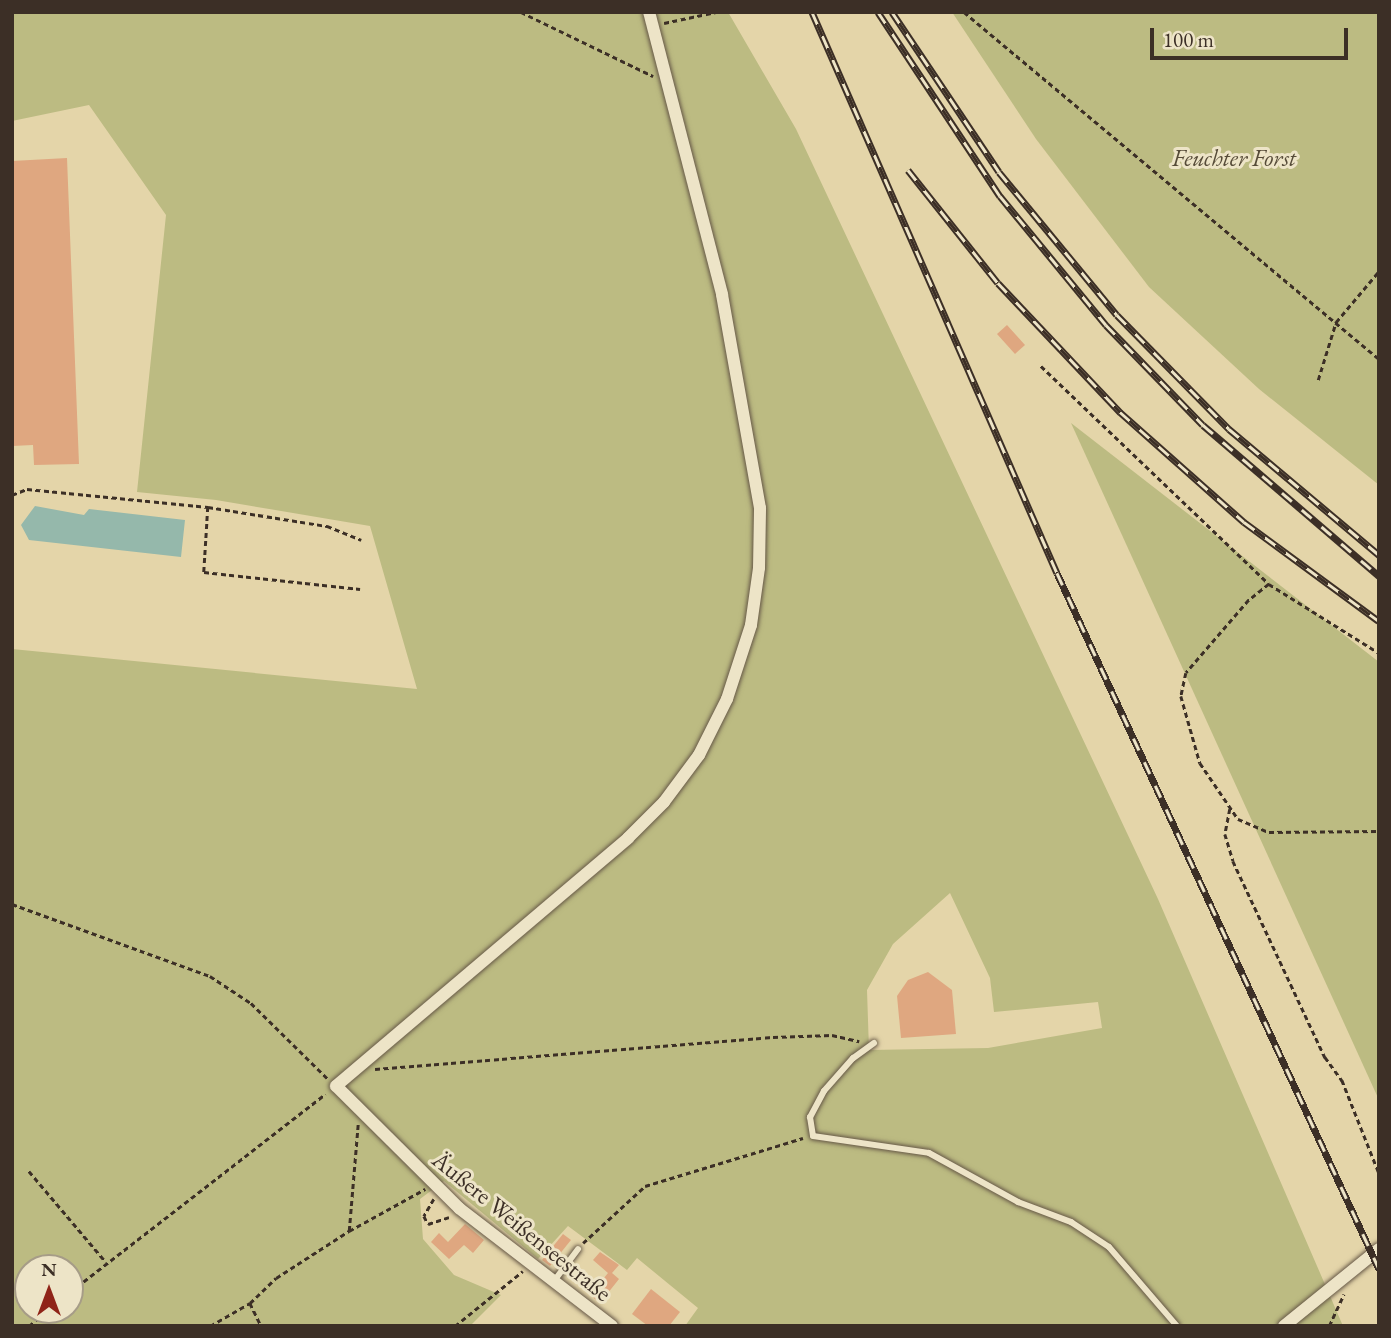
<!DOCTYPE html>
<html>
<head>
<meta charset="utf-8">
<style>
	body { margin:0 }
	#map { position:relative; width:1391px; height:1338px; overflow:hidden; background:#e4d5a9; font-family:"EB Garamond",serif }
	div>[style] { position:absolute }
	.green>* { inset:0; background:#bcbb82 }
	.water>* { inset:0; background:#95b8ab }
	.building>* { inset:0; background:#dfa780 }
	.path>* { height:2.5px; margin-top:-1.25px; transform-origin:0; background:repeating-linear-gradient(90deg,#3c2f26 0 5px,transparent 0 8.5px) }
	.roads { filter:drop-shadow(0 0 2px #665847) drop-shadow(0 0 2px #665847) }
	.service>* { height:6px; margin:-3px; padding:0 3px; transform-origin:3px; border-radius:3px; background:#ede4c7 }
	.minor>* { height:12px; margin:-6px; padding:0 6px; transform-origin:6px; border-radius:6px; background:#ede4c7 }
	.rail>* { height:7px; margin-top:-3.5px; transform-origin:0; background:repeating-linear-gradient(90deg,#ede4c7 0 13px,#3c2f26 0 26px); box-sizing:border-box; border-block:2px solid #3c2f26 }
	span { translate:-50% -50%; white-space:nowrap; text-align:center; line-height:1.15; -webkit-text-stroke:6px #ede4c7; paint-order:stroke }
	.park-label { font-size:24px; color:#564b38; font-style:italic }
	.street-label { font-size:24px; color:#3c2f26 }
	.frame { position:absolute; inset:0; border:14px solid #3c2f26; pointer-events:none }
	.north { position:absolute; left:14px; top:1254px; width:70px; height:70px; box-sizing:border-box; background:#ede4c7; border:2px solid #a69c87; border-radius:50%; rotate:0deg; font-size:19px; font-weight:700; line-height:28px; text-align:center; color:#3c2f26 }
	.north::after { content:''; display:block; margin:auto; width:24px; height:32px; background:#8f2418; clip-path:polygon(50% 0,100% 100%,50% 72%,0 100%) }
	.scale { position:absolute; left:1150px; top:28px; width:198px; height:32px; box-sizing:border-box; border:4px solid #3c2f26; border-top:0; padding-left:9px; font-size:21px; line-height:24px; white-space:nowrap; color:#3c2f26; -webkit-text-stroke:5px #ede4c7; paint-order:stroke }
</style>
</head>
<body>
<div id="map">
	<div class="green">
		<i style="clip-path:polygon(evenodd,12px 12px,728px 12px,796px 129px,1158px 899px,1343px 1326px,685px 1326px,698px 1308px,637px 1258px,627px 1270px,568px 1226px,538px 1259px,444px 1181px,420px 1199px,423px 1239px,454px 1275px,501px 1295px,470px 1326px,12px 1326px,12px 649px,417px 689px,370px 526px,216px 500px,137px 492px,166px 215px,89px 105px,12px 121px,12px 12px,950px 893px,990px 978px,994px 1012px,1098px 1002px,1102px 1028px,988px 1048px,869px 1050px,867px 990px,893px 944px,950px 893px,12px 12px,28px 1268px,70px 1268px,70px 1310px,28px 1310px,28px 1268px)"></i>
		<i style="clip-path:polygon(952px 12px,1379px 12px,1379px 485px,1259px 389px,1149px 287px,1036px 139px)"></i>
		<i style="clip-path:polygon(1071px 423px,1379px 662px,1379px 1100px)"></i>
	</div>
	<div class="water">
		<i style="clip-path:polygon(35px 506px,84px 515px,89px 509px,185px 520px,181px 557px,29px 540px,21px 525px)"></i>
	</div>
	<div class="building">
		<i style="clip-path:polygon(67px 158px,79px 464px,34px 465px,33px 445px,12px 446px,12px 161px)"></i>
		<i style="clip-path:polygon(1007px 325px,1025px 345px,1015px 354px,997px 334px)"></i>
		<i style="clip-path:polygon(928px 972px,952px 990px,956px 1034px,901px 1038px,897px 996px,908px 980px)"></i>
		<i style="clip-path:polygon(465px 1224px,484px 1240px,473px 1253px,464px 1245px,449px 1259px,431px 1242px,439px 1233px,448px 1242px)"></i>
		<i style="clip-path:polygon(563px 1234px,571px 1240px,550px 1266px,542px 1260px)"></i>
		<i style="clip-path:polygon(600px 1252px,619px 1265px,612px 1273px,619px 1279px,600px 1303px,590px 1295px,608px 1273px,593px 1260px)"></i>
		<i style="clip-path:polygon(651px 1289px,680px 1312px,669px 1326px,648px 1326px,632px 1314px)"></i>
	</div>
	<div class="path">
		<i style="left:521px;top:12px;width:147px;rotate:25.9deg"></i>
		<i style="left:964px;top:12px;width:541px;rotate:39.9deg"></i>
		<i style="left:664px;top:23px;width:53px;rotate:-11.9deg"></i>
		<i style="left:1041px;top:366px;width:315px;rotate:43.7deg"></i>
		<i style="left:1269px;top:584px;width:130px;rotate:32.1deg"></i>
		<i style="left:1318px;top:380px;width:61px;rotate:-72.8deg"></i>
		<i style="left:1336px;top:322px;width:67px;rotate:-49.9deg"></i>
		<i style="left:12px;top:495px;width:16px;rotate:-22deg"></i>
		<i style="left:27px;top:489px;width:182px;rotate:5.7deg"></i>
		<i style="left:208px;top:507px;width:65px;rotate:93.5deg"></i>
		<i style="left:204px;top:572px;width:157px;rotate:6.2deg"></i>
		<i style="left:208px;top:507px;width:121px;rotate:9.1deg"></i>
		<i style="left:327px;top:526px;width:37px;rotate:22deg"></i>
		<i style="left:1269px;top:584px;width:26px;rotate:141deg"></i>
		<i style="left:1249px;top:600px;width:96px;rotate:130.8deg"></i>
		<i style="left:1186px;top:673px;width:24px;rotate:102deg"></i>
		<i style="left:1181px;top:696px;width:70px;rotate:74.2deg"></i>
		<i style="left:1200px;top:763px;width:68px;rotate:55.8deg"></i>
		<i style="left:1238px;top:819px;width:34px;rotate:23deg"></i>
		<i style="left:1269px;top:832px;width:110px;rotate:-0.5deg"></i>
		<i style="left:1230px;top:809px;width:25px;rotate:101deg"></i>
		<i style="left:1225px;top:834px;width:28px;rotate:73deg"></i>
		<i style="left:1233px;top:861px;width:217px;rotate:64.9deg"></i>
		<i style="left:1325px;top:1057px;width:29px;rotate:54deg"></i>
		<i style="left:1342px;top:1080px;width:100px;rotate:68.3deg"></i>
		<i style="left:12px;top:904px;width:211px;rotate:20deg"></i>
		<i style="left:210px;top:976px;width:49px;rotate:33.4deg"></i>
		<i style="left:251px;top:1003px;width:108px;rotate:44.6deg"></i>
		<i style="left:375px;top:1069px;width:399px;rotate:-4.6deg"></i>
		<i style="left:773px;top:1037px;width:59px;rotate:-1.9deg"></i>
		<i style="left:832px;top:1035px;width:28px;rotate:13deg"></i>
		<i style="left:29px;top:1171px;width:119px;rotate:49.8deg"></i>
		<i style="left:434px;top:1199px;width:20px;rotate:120deg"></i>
		<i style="left:424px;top:1216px;width:9px;rotate:63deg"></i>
		<i style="left:428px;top:1224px;width:22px;rotate:-18deg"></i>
		<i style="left:349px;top:1231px;width:87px;rotate:-28.9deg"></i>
		<i style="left:583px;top:1243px;width:84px;rotate:-42.6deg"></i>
		<i style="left:645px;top:1186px;width:165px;rotate:-16.9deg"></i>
		<i style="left:70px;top:1292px;width:323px;rotate:-37.8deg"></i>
		<i style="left:250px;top:1303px;width:25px;rotate:64deg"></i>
		<i style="left:29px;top:1326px;width:25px;rotate:-40deg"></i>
		<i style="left:210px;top:1326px;width:46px;rotate:-29.9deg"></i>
		<i style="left:250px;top:1303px;width:36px;rotate:-44deg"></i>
		<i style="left:276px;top:1278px;width:87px;rotate:-32.8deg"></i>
		<i style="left:349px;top:1231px;width:107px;rotate:-85.2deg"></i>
		<i style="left:455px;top:1326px;width:87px;rotate:-39deg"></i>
		<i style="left:1329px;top:1326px;width:35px;rotate:-65deg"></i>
	</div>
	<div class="roads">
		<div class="service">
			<i style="left:874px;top:1043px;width:26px;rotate:144deg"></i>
			<i style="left:853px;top:1058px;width:44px;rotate:131.3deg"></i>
			<i style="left:824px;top:1091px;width:30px;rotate:118deg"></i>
			<i style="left:810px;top:1117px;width:19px;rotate:81deg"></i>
			<i style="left:813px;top:1136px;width:117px;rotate:8.3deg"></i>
			<i style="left:929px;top:1153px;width:102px;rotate:28.8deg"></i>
			<i style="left:1018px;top:1202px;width:57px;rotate:20.7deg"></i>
			<i style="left:1071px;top:1222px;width:45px;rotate:33.3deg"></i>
			<i style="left:1109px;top:1247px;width:104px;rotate:49.3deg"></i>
			<i style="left:554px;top:1281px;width:40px;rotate:-53deg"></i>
		</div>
		<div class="minor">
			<i style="left:612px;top:1326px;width:193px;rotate:-142.4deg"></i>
			<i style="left:459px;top:1208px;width:173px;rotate:-135.2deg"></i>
			<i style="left:336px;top:1086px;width:383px;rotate:-40.3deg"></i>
			<i style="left:628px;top:838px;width:51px;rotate:-45deg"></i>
			<i style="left:664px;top:802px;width:59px;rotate:-53.3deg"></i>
			<i style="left:699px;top:755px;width:63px;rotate:-63.4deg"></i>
			<i style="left:727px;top:699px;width:78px;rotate:-72deg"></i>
			<i style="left:751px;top:625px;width:58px;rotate:-82deg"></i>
			<i style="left:759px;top:568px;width:60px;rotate:-89deg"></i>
			<i style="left:760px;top:508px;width:217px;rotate:-100.1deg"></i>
			<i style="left:722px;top:294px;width:291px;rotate:-104.5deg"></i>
			<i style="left:1284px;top:1326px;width:122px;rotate:-39deg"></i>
		</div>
	</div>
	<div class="rail">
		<i style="left:812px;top:12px;width:612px;rotate:66.41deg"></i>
		<i style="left:1057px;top:573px;width:767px;rotate:65.17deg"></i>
		<i style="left:878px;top:12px;width:221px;rotate:56.5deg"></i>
		<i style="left:1000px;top:196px;width:167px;rotate:50.6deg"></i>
		<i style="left:1106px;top:325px;width:139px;rotate:45.9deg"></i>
		<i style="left:1203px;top:425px;width:232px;rotate:40.6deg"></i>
		<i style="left:892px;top:12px;width:192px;rotate:56.2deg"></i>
		<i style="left:999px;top:172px;width:185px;rotate:50.5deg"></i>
		<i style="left:1117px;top:315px;width:160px;rotate:45.5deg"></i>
		<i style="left:1229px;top:429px;width:196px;rotate:40deg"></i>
		<i style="left:908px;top:170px;width:144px;rotate:51.5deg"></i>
		<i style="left:998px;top:283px;width:178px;rotate:46.6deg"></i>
		<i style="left:1120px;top:412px;width:166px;rotate:41.6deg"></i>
		<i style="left:1244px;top:522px;width:167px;rotate:36.3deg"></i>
	</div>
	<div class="park-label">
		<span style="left:1234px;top:158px">Feuchter Forst</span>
	</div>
	<div class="street-label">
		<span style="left:522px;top:1226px;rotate:39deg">Äußere Weißenseestraße</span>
	</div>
	<div class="frame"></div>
	<div class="north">N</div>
	<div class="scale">100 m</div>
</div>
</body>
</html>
